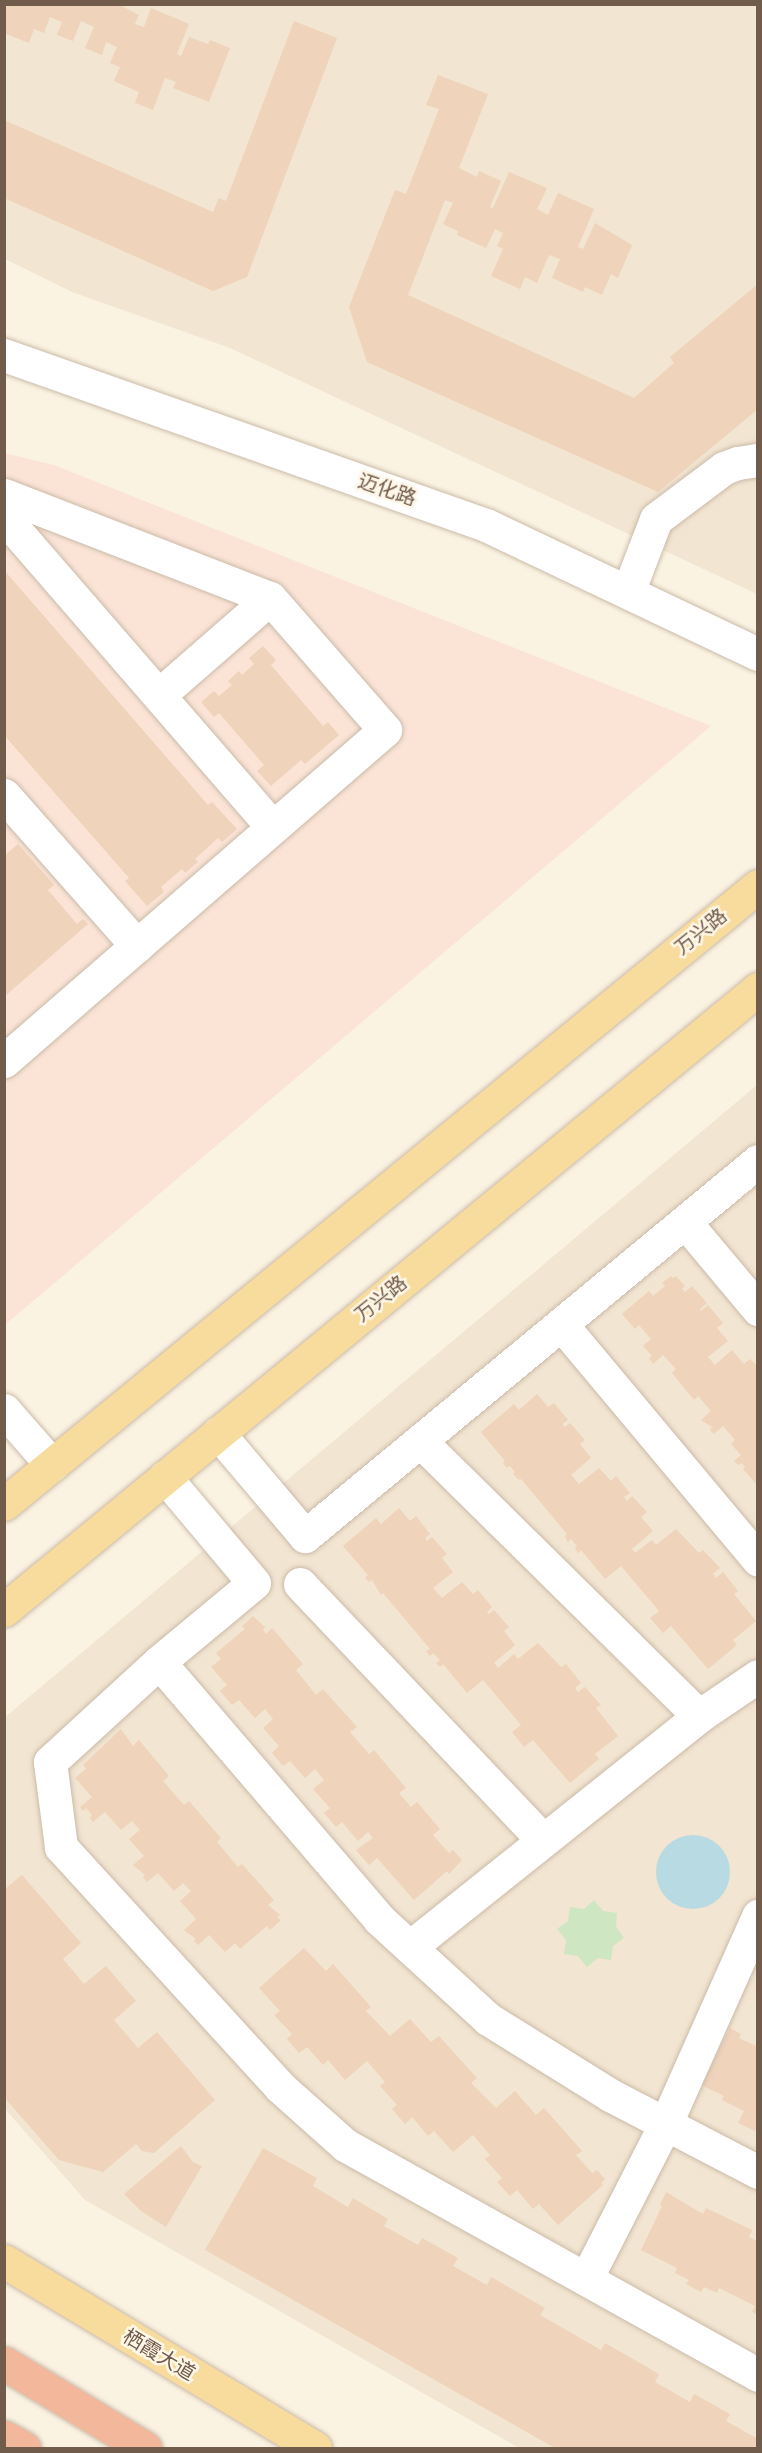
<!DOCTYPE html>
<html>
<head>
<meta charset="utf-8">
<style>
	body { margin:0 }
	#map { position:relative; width:762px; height:2453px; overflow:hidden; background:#fbf3e2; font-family:Karla,"Noto Sans SC",sans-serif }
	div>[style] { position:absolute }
	.residential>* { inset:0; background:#f2e5d1 }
	.commercial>* { inset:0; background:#fbe4d6 }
	.green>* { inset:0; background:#cee7c2 }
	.water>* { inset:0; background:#b8dae3 }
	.round { border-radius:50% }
	.building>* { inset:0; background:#efd3bb }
	.roads { filter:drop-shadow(0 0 2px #cbbba9) drop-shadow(0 0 2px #cbbba9) }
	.minor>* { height:33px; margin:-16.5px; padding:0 16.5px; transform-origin:16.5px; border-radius:16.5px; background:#fff }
	.major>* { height:33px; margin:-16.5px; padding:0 16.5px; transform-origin:16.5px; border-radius:16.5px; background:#f7dc9d }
	.highway>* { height:33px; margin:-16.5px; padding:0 16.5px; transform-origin:16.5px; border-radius:16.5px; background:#f3b89b }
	span { translate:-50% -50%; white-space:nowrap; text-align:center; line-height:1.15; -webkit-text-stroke:5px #fef7e8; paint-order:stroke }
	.street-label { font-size:20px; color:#715b4a }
	.frame { position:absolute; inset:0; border:6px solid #715b4a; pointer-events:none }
</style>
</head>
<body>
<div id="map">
	<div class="residential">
		<i style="clip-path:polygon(4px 5px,757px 5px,757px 594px,230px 348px,72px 292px,5px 259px)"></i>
		<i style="clip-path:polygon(757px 1085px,757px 2448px,519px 2448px,85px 2200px,5px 2109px,4px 1718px)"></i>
	</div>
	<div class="commercial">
		<i style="clip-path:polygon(4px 453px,54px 465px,711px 726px,5px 1325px)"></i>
	</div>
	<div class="green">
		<i style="clip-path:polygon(594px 1900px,603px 1911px,617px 1913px,616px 1927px,624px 1938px,613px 1946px,611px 1960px,598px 1958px,587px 1967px,578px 1956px,564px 1954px,566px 1940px,557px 1929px,568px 1921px,570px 1907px,584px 1909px)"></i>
	</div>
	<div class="water">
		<i class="round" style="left:656px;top:1835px;width:74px;height:74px"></i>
	</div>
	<div class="building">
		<i style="clip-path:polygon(4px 4px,118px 4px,139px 15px,135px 24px,144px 27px,151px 8px,189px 24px,177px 54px,181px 56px,189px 37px,208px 44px,210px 40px,230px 48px,209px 102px,173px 88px,176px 82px,165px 78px,153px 110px,135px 103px,139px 92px,114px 81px,120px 67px,110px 63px,117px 47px,106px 42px,102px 55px,85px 48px,94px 27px,81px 21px,73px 41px,57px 35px,62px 22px,50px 17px,44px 33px,34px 29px,29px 43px,4px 33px)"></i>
		<i style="clip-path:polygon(294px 21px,337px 38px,247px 277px,213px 291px,4px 198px,4px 120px,213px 212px,219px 198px,226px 201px)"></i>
		<i style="clip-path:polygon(438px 75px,488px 94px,459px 168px,477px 177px,479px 171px,501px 181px,490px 207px,493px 208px,509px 172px,547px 188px,537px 209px,548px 215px,558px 193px,594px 209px,578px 247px,583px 249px,595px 223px,632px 245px,618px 278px,611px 274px,602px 295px,585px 287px,583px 292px,552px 278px,560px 259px,549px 255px,537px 283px,525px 277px,520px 289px,491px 276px,503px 249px,497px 246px,503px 233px,495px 229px,486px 248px,457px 235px,458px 231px,443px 224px,453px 203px,445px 200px,408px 295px,634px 398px,674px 363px,670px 357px,758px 284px,758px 409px,658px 492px,367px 362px,349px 307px,395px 190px,406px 194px,439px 109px,426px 105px)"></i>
		<i style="clip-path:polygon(4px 570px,208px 805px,212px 802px,237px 829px,222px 842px,218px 838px,195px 859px,198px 862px,185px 873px,182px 869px,161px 887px,164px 892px,147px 906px,125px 881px,129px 878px,4px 735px)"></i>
		<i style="clip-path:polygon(263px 646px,276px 660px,271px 665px,323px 726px,328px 722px,339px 735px,305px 764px,301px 760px,271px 786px,257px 771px,264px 765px,219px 713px,214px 717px,201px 702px,214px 691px,219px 696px,232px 685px,228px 681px,239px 671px,242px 675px,254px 664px,249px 658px)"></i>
		<i style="clip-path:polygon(18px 844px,54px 885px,48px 890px,77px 924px,83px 919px,88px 924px,4px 997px,4px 856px)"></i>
		<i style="clip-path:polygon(671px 1276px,673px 1278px,676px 1276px,685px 1286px,682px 1289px,685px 1292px,692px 1286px,707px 1303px,700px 1309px,701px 1311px,708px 1305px,723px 1323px,717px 1328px,728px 1341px,708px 1357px,715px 1365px,732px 1350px,744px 1364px,750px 1359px,758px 1367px,758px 1486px,743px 1469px,745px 1467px,742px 1463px,738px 1465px,734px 1461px,741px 1455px,731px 1444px,735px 1440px,723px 1426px,714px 1434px,710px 1430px,712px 1427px,701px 1420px,711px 1411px,698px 1396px,694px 1400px,672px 1373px,676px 1369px,663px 1355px,653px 1364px,649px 1358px,652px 1356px,643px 1346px,651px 1339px,639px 1325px,635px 1329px,622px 1314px,649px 1291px,653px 1296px,665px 1286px,662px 1283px)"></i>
		<i style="clip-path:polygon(537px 1394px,548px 1407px,554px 1403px,568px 1420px,562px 1424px,565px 1427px,570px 1423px,585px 1440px,580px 1444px,591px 1458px,571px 1475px,579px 1484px,599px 1468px,611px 1481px,616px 1476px,630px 1493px,624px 1497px,627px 1501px,632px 1496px,647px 1512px,641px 1517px,653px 1531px,632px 1549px,635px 1553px,652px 1540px,656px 1545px,676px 1529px,699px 1553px,703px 1550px,720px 1568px,713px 1574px,716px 1578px,723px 1572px,738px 1591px,734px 1594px,756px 1621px,733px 1640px,737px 1645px,708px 1669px,671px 1626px,663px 1633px,650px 1618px,659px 1611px,621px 1566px,605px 1579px,581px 1550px,578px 1553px,575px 1548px,577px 1546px,571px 1539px,568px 1542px,565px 1537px,567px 1534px,521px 1479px,519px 1480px,513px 1474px,515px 1472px,510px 1466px,507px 1468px,503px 1463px,505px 1461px,481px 1432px,514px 1404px,519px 1410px)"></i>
		<i style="clip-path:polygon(399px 1508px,410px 1521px,416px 1516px,430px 1534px,425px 1538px,427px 1541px,432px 1537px,447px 1554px,442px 1558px,453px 1572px,433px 1588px,442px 1598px,462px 1582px,473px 1594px,478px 1590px,492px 1607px,487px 1612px,489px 1614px,494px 1610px,509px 1627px,504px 1631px,515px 1645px,494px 1663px,498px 1668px,514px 1654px,518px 1659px,538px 1643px,561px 1667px,566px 1664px,581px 1683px,575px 1688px,578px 1692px,585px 1687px,601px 1705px,596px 1708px,618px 1736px,595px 1754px,599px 1759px,570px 1783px,533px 1740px,524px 1747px,512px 1732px,521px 1725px,483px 1680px,467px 1693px,443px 1664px,440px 1667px,436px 1663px,440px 1660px,433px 1653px,430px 1656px,426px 1651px,430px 1649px,383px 1593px,381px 1595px,372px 1580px,369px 1582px,365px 1578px,368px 1575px,343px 1546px,376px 1518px,381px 1524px)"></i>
		<i style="clip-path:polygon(253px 1616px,265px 1627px,263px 1630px,266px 1634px,272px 1628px,303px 1664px,296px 1670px,316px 1695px,323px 1689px,357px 1727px,350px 1732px,369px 1754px,374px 1750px,406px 1788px,399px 1793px,411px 1807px,417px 1802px,440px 1829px,433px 1835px,449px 1853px,453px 1850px,462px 1860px,449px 1874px,447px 1871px,414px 1900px,377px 1858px,369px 1865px,356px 1850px,373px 1838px,368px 1832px,358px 1841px,342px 1822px,336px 1827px,324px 1813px,330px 1808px,313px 1789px,324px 1780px,315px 1769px,305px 1778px,290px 1761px,283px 1766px,272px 1753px,279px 1746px,263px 1728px,273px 1719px,265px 1709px,255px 1718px,239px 1700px,232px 1705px,220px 1691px,227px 1685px,211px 1667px,221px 1659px,216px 1653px,245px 1629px,242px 1626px)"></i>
		<i style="clip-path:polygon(121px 1729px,133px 1746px,139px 1740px,169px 1776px,163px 1781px,184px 1805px,189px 1801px,221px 1838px,217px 1842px,238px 1867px,242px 1864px,274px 1900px,268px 1905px,280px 1915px,277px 1917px,281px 1920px,270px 1930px,267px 1926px,240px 1949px,235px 1943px,225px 1952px,209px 1935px,198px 1945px,194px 1941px,196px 1939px,184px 1930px,196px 1919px,180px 1901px,191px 1891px,183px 1883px,174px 1891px,158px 1873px,147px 1882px,143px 1877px,145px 1875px,133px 1865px,144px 1856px,129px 1839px,140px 1830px,132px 1821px,121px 1830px,105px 1812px,93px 1822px,90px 1818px,92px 1815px,86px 1808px,83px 1811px,80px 1807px,92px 1797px,75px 1778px,86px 1769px,83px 1765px)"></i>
		<i style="clip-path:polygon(22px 1875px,81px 1943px,63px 1959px,84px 1984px,106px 1966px,136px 2001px,114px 2020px,138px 2048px,157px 2032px,215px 2100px,154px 2153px,142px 2151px,136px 2144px,103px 2172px,59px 2160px,4px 2097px,4px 1890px)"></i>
		<i style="clip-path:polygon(304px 1948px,326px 1971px,333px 1964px,371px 2007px,366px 2011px,390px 2036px,410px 2019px,431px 2042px,439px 2036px,477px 2078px,471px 2083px,496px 2108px,515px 2091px,536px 2115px,544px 2108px,582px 2151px,576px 2155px,592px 2173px,597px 2170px,605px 2179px,601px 2183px,603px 2185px,558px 2225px,539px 2204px,533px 2209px,517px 2190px,510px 2196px,497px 2182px,502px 2178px,485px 2159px,490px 2155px,473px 2135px,453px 2152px,434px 2131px,428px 2136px,412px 2117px,405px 2124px,392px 2109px,397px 2105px,380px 2086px,385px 2082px,367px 2061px,345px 2080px,328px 2060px,323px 2065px,307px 2047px,299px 2053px,287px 2039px,292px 2034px,274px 2015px,280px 2011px,259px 1988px)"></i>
		<i style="clip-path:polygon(730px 2028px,741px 2034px,739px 2038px,758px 2047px,758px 2126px,755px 2131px,738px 2123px,744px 2111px,722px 2100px,724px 2096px,701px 2085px)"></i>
		<i style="clip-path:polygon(181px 2146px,193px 2162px,202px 2166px,166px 2227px,141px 2211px,124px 2194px)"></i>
		<i style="clip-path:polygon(263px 2148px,317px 2178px,313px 2186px,348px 2207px,353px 2198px,388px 2219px,384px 2226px,418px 2245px,422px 2238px,458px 2258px,453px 2266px,487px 2285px,491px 2277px,545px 2308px,540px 2315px,601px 2350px,605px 2343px,659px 2374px,655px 2382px,690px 2402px,694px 2394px,730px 2414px,726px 2421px,758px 2439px,758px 2448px,555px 2448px,205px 2250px)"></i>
		<i style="clip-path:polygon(666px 2192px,703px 2214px,706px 2208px,752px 2230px,749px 2237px,758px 2242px,758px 2315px,752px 2312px,755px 2306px,719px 2288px,717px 2293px,704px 2287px,701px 2292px,686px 2284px,689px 2280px,675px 2273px,677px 2268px,641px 2250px,662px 2206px,660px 2205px)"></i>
	</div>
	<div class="roads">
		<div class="minor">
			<i style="left:4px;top:355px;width:511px;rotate:19.43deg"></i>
			<i style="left:486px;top:525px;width:301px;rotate:25.4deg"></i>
			<i style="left:4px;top:495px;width:285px;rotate:21.2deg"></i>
			<i style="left:270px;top:598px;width:175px;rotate:48.9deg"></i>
			<i style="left:385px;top:730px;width:505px;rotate:139.02deg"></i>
			<i style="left:4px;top:517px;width:410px;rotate:49.1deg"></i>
			<i style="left:628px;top:592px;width:78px;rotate:-69deg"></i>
			<i style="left:656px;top:519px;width:85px;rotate:-36.9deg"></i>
			<i style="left:724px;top:468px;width:15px;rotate:-20deg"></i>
			<i style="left:738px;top:463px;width:20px;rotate:-9deg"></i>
			<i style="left:159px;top:695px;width:147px;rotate:-41.1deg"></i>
			<i style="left:4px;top:795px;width:201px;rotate:48.6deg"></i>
			<i style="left:685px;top:1222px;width:114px;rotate:50deg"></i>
			<i style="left:561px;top:1324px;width:307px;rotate:50.1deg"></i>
			<i style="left:4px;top:1410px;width:73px;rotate:48.9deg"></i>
			<i style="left:218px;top:1433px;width:135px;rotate:49.8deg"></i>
			<i style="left:305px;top:1536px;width:588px;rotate:-39.62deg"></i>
			<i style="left:165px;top:1477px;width:138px;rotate:50deg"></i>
			<i style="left:254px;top:1583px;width:124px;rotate:140.3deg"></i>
			<i style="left:159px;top:1662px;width:338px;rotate:49.4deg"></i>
			<i style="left:379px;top:1919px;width:148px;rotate:42.5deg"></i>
			<i style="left:488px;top:2019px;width:144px;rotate:31.9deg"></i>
			<i style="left:610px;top:2095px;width:167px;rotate:27.5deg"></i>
			<i style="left:300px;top:1584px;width:353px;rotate:46.5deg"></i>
			<i style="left:159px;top:1662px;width:148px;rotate:137.5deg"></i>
			<i style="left:50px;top:1762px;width:86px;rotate:82.6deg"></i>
			<i style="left:61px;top:1847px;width:325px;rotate:47.6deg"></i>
			<i style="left:280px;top:2087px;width:87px;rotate:41.7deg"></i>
			<i style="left:345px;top:2145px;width:473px;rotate:29.1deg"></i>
			<i style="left:699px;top:1716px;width:71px;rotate:-34.1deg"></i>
			<i style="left:410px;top:1947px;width:370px;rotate:-38.6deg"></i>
			<i style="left:699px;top:1716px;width:392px;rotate:-135.4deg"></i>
			<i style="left:586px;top:2279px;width:175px;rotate:-62.9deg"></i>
			<i style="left:666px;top:2123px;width:227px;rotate:-66deg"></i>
		</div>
		<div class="major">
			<i style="left:4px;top:1504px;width:975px;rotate:-39.34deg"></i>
			<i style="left:4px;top:1610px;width:977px;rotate:-39.48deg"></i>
			<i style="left:4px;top:2261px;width:363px;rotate:31deg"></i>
		</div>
		<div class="highway">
			<i style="left:4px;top:2363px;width:165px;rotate:31.1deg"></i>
			<i style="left:4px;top:2437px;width:23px;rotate:29deg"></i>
		</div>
	</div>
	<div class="street-label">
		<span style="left:387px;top:490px;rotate:19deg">迈化路</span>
		<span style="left:701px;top:932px;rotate:-39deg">万兴路</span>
		<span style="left:381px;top:1299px;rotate:-39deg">万兴路</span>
		<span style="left:159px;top:2355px;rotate:31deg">栖霞大道</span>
	</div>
	<div class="frame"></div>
</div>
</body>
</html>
